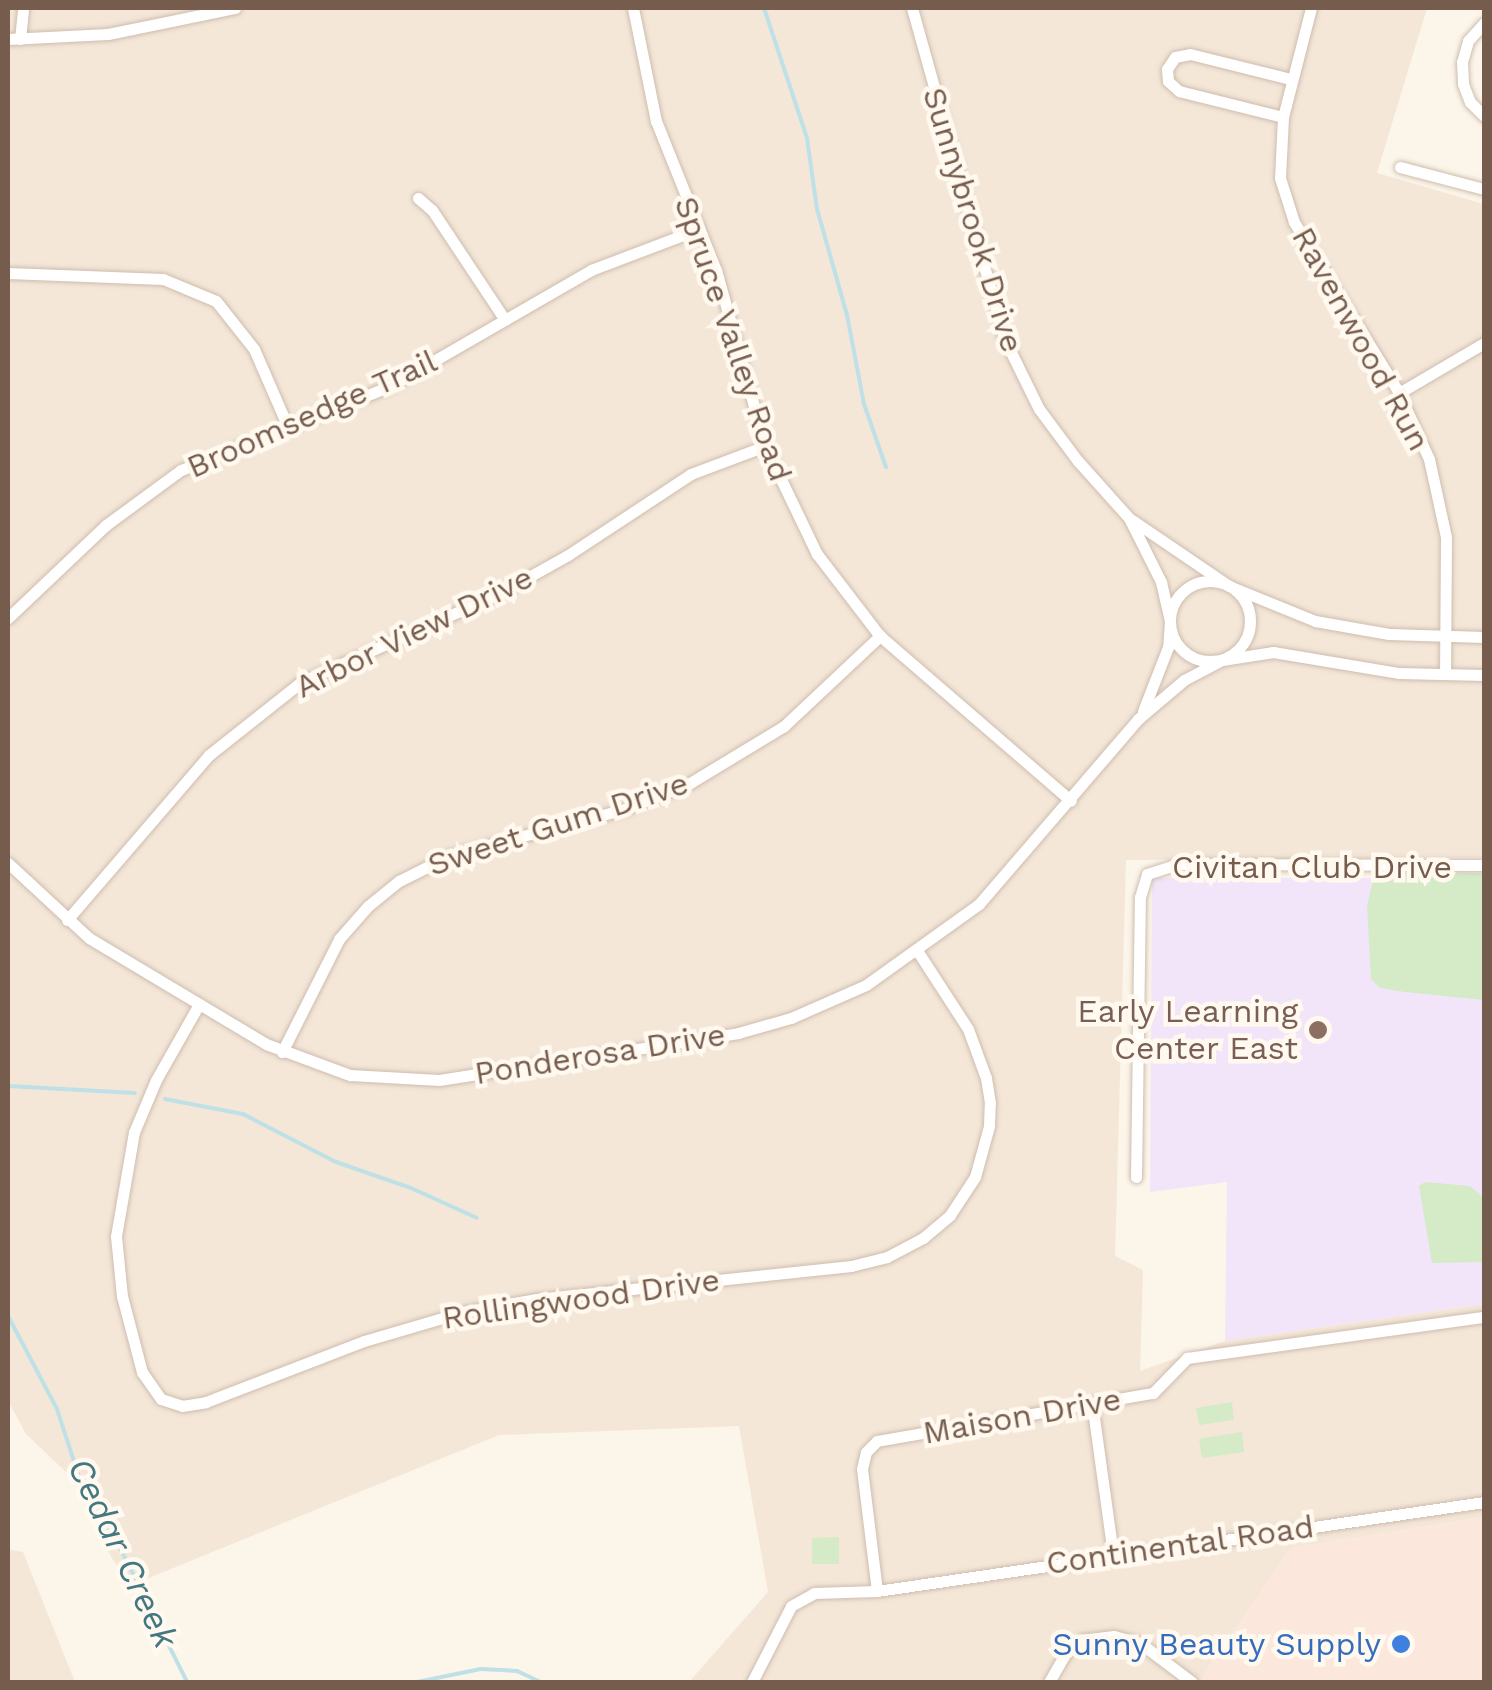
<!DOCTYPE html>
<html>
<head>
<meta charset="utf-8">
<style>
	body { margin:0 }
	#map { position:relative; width:1492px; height:1690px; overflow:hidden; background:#fcf5e9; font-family:"Work Sans",sans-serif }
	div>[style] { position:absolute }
	.residential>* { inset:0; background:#f4e7d8 }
	.commercial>* { inset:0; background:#fce7dd }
	.education>* { inset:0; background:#f2e5f9 }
	.green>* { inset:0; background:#d5eac7 }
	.stream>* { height:4px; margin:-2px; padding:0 2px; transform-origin:2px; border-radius:2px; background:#bee0e6 }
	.roads { filter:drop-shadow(0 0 2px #cebdaf) drop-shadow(0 0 2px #cebdaf) }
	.minor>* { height:11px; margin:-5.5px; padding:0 5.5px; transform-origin:5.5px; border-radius:5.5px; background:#fff }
	.minor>.ring { margin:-5.5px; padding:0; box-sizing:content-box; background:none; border:11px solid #fff; border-radius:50% }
	.dots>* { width:28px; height:28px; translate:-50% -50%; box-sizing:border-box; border:5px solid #fff9f0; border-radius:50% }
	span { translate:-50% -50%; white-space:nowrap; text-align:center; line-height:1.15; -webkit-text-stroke:9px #fff9f0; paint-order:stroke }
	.street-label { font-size:32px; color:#765c4d }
	.education-label { font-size:32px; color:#785e54 }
	.right { translate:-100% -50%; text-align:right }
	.shop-label { font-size:32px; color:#366cbe }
	.water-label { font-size:35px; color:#437782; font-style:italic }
	.frame { position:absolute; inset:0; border:10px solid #765c4d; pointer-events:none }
</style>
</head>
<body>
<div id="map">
	<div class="residential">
		<i style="clip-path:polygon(8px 8px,1427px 8px,1377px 173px,1484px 204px,1484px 857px,1126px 860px,1115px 1256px,1143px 1270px,1140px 1371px,1225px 1341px,1484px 1304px,1484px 1517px,1291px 1548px,1199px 1682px,689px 1682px,768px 1592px,739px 1426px,499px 1435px,129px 1586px,103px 1543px,98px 1510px,86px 1491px,26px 1434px,8px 1401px)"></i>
		<i style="clip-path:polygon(8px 1549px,23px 1552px,75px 1682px,8px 1682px)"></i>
	</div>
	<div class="commercial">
		<i style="clip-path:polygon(1484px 1517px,1484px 1682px,1199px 1682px,1291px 1548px)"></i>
	</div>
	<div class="education">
		<i style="clip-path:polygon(1152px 878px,1484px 878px,1484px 1304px,1225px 1341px,1227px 1182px,1150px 1192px)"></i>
	</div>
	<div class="green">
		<i style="clip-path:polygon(1380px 872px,1484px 873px,1484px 1000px,1405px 992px,1380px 988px,1371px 979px,1367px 906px,1374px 876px)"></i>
		<i style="clip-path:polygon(1425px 1182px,1470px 1186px,1484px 1198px,1484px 1262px,1432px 1263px,1419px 1186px)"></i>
		<i style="clip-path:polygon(1232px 1402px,1234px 1420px,1199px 1425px,1196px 1408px)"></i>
		<i style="clip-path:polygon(1242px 1432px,1244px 1452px,1202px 1458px,1199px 1439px)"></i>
		<i style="clip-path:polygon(839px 1537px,839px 1564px,812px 1564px,812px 1538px)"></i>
	</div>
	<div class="stream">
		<i style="left:764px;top:8px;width:137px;rotate:71.7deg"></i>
		<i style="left:807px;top:138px;width:72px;rotate:82deg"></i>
		<i style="left:817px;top:209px;width:110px;rotate:74.2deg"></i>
		<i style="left:847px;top:315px;width:91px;rotate:79.2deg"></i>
		<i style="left:864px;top:404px;width:67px;rotate:70.8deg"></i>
		<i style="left:8px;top:1086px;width:127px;rotate:3.2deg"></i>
		<i style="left:165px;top:1099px;width:79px;rotate:10.9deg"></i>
		<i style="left:243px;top:1114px;width:105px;rotate:27.3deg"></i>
		<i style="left:336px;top:1162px;width:79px;rotate:19.1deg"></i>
		<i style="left:411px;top:1188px;width:72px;rotate:24.4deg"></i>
		<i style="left:8px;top:1316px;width:105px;rotate:62.2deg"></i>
		<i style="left:57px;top:1409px;width:90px;rotate:72deg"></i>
		<i style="left:85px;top:1495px;width:61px;rotate:56.3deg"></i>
		<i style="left:119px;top:1546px;width:152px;rotate:63.4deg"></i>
		<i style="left:417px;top:1682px;width:65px;rotate:-11.5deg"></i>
		<i style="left:481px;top:1669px;width:36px;rotate:3deg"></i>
		<i style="left:517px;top:1671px;width:26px;rotate:25deg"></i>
	</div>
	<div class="roads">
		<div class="minor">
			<i style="left:633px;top:8px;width:115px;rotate:78.5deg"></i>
			<i style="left:656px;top:121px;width:161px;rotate:68.1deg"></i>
			<i style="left:716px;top:270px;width:183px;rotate:74.4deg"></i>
			<i style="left:765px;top:446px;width:120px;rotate:64.3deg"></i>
			<i style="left:817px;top:554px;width:103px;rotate:52.5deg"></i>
			<i style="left:880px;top:636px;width:252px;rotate:40.8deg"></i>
			<i style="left:912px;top:8px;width:343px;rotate:74.4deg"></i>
			<i style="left:1004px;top:338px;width:79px;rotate:63.8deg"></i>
			<i style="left:1039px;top:409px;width:64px;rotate:53.3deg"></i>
			<i style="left:1077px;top:460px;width:78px;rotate:48.1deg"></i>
			<i style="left:1129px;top:518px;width:72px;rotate:63.4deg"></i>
			<i style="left:1161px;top:582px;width:40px;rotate:77deg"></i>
			<i style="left:1170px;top:621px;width:26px;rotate:94deg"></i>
			<i style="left:1168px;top:647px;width:69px;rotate:111.3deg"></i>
			<i style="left:1311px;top:8px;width:113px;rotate:104.4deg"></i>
			<i style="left:1283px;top:117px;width:61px;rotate:92.8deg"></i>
			<i style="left:1280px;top:178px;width:46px;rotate:72.3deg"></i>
			<i style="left:1294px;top:222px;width:201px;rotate:58.4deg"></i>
			<i style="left:1399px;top:393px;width:72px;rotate:65.6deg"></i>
			<i style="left:1429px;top:459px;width:80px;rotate:77.7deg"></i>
			<i style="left:1446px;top:537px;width:137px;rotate:90.4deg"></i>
			<i style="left:1484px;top:23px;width:24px;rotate:132deg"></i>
			<i style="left:1468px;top:41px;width:22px;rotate:106deg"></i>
			<i style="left:1462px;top:62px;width:22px;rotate:87deg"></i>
			<i style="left:1463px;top:84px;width:19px;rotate:69deg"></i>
			<i style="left:1470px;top:102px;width:20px;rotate:45deg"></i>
			<i style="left:8px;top:39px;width:100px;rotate:-2.9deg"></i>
			<i style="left:108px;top:34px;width:130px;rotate:-11.6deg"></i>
			<i style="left:20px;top:39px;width:31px;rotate:-84deg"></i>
			<i style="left:1283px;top:117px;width:107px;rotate:-166deg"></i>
			<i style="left:1179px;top:91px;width:15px;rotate:-138deg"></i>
			<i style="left:1168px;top:81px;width:12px;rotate:-95deg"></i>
			<i style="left:1167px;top:69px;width:14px;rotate:-56deg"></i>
			<i style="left:1175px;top:57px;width:15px;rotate:-11deg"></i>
			<i style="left:1190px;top:54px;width:103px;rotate:14deg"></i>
			<i style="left:1400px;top:167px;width:87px;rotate:14.7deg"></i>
			<i style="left:418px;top:198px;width:18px;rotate:41deg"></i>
			<i style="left:432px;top:210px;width:132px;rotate:56.4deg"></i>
			<i style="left:8px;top:273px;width:155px;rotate:2.2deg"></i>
			<i style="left:163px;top:279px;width:57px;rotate:22.5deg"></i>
			<i style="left:216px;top:301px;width:61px;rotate:51.6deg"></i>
			<i style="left:254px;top:349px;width:83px;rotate:66.5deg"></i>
			<i style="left:1399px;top:393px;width:99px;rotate:-30.5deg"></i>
			<i style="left:1132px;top:520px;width:117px;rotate:34.2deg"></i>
			<i style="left:1229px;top:586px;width:93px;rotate:22.1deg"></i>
			<i style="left:1315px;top:621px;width:75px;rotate:10deg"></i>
			<i style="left:1389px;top:634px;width:95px;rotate:1.8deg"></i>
			<i class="ring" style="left:1170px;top:581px;width:69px;height:69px"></i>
			<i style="left:8px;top:618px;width:135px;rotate:-43.5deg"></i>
			<i style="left:106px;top:525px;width:93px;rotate:-36.3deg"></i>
			<i style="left:181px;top:470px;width:227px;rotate:-21.9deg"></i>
			<i style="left:392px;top:385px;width:230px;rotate:-30deg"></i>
			<i style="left:591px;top:270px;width:116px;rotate:-20.8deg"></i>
			<i style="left:8px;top:863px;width:110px;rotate:42.8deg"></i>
			<i style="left:89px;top:938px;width:206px;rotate:30.9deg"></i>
			<i style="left:266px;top:1044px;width:90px;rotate:20.3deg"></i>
			<i style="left:350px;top:1075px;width:89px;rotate:3.2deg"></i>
			<i style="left:439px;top:1080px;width:303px;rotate:-8.9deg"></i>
			<i style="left:738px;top:1033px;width:55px;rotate:-15.8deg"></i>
			<i style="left:791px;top:1018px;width:82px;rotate:-23.7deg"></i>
			<i style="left:866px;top:985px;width:139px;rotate:-35.6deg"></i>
			<i style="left:979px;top:904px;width:244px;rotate:-49.3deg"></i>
			<i style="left:1138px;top:719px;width:60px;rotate:-40.3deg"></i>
			<i style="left:1184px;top:680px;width:43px;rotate:-27.8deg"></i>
			<i style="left:1222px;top:660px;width:52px;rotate:-8.9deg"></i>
			<i style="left:1273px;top:652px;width:128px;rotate:9.5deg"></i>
			<i style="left:1399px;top:673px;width:85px;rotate:1.3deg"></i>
			<i style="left:67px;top:920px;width:218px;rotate:-49.3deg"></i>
			<i style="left:209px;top:755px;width:117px;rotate:-38.4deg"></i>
			<i style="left:301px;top:682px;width:218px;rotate:-24.1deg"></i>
			<i style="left:500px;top:593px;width:78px;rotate:-29.2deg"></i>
			<i style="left:568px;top:555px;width:147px;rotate:-33.4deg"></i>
			<i style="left:691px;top:474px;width:79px;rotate:-20.7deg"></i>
			<i style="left:198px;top:1006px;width:85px;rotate:119.6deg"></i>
			<i style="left:156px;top:1080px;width:56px;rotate:112.9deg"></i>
			<i style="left:134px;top:1132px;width:106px;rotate:99.8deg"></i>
			<i style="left:116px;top:1236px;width:60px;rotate:84.3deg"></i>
			<i style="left:122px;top:1296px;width:79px;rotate:75.3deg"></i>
			<i style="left:142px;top:1372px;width:33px;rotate:55deg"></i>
			<i style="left:161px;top:1399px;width:22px;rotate:18deg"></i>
			<i style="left:182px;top:1406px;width:24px;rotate:-9deg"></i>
			<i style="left:206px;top:1402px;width:169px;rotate:-21.1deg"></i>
			<i style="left:364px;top:1341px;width:103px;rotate:-16.3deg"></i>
			<i style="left:463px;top:1312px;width:75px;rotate:-10deg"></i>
			<i style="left:537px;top:1299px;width:316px;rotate:-6deg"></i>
			<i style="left:851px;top:1266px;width:37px;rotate:-14deg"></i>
			<i style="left:887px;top:1257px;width:41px;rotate:-27.8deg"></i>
			<i style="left:923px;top:1238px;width:35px;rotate:-40deg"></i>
			<i style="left:950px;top:1215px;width:45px;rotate:-56.7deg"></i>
			<i style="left:975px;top:1177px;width:53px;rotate:-74.6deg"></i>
			<i style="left:989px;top:1126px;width:23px;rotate:-88deg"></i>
			<i style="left:990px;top:1103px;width:25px;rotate:-99deg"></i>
			<i style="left:986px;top:1078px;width:52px;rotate:-110.2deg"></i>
			<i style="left:968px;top:1029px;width:92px;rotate:-123deg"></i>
			<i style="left:282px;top:1052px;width:127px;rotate:-63.2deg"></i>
			<i style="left:339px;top:939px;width:44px;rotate:-48.7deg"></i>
			<i style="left:368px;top:906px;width:40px;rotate:-39deg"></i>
			<i style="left:399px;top:881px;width:58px;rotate:-26.6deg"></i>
			<i style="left:451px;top:855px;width:180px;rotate:-14.8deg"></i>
			<i style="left:625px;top:809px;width:70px;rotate:-21.8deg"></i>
			<i style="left:690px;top:783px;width:110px;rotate:-31.2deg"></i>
			<i style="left:784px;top:726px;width:132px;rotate:-43.2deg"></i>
			<i style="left:1136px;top:1177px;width:280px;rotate:-89.2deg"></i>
			<i style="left:1140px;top:897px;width:24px;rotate:-73deg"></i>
			<i style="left:1147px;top:874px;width:32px;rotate:-18deg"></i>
			<i style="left:1177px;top:864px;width:307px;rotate:0.2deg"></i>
			<i style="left:1092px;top:1403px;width:152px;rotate:82.1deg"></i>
			<i style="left:877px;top:1591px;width:123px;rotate:-97deg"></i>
			<i style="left:862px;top:1469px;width:17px;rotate:-77deg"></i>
			<i style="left:866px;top:1452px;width:16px;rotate:-45deg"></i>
			<i style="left:877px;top:1441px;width:280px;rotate:-9.9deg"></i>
			<i style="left:1153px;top:1393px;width:49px;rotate:-45.8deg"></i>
			<i style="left:1187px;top:1358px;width:300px;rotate:-7.9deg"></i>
			<i style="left:752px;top:1682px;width:85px;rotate:-62.8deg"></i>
			<i style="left:791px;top:1606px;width:26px;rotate:-29deg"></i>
			<i style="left:814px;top:1593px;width:63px;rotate:-1.8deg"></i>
			<i style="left:877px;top:1591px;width:613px;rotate:-8.34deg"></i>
			<i style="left:1049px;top:1682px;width:34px;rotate:-60deg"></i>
			<i style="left:1066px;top:1653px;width:20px;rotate:-41deg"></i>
			<i style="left:1081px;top:1640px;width:33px;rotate:-7deg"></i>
			<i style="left:1114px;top:1636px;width:27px;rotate:15deg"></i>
			<i style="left:1140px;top:1643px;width:65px;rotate:36.9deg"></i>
		</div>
	</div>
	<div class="dots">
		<i style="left:1318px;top:1030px;background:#8d6e63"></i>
		<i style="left:1401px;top:1644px;background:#3f7fe0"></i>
	</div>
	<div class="street-label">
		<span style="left:973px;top:220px;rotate:73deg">Sunnybrook Drive</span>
		<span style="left:733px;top:339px;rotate:71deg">Spruce Valley Road</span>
		<span style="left:1361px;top:339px;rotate:61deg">Ravenwood Run</span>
		<span style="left:312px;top:414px;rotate:-24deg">Broomsedge Trail</span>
		<span style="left:414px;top:632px;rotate:-26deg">Arbor View Drive</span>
		<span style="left:558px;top:824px;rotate:-18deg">Sweet Gum Drive</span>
		<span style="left:1312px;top:867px">Civitan Club Drive</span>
		<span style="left:600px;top:1054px;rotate:-9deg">Ponderosa Drive</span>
		<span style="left:581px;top:1299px;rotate:-8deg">Rollingwood Drive</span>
		<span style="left:1022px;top:1416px;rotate:-10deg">Maison Drive</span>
		<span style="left:1180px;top:1545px;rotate:-8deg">Continental Road</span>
	</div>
	<div class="education-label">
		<span class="right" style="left:1298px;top:1030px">Early Learning<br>Center East</span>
	</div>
	<div class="shop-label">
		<span class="right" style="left:1381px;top:1644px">Sunny Beauty Supply</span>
	</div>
	<div class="water-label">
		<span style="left:123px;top:1553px;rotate:64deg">Cedar Creek</span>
	</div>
	<div class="frame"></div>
</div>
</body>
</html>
